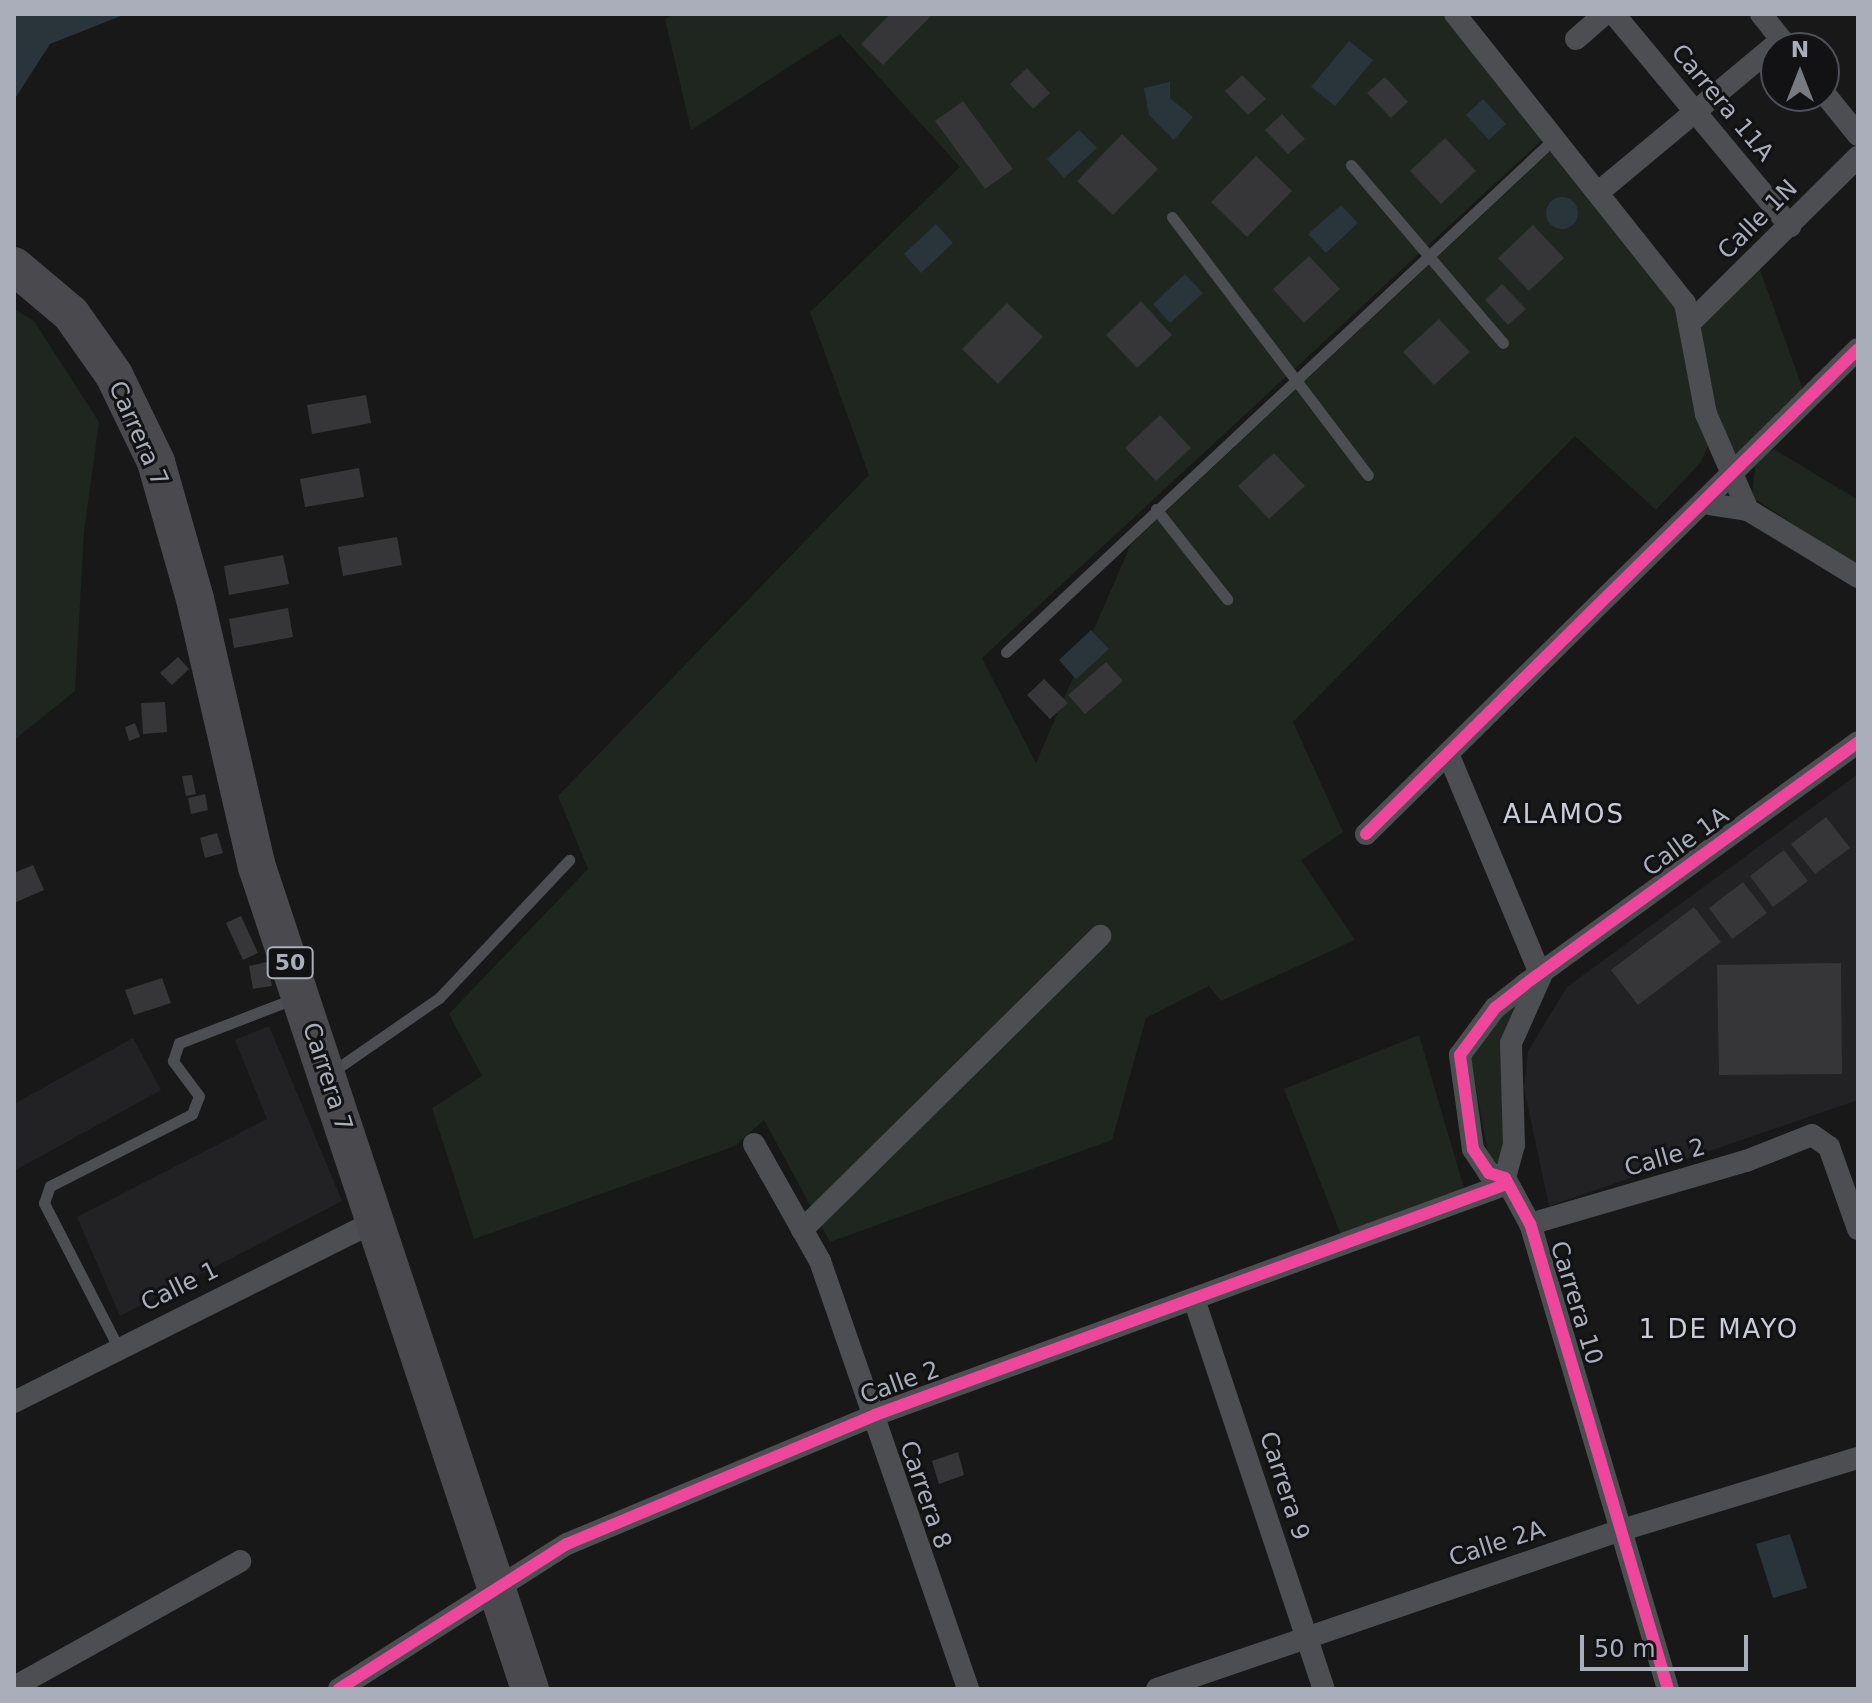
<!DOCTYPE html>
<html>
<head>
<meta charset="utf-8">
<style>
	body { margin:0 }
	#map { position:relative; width:1872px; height:1703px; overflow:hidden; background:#181818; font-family:"DejaVu Sans",sans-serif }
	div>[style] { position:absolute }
	.built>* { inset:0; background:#222225 }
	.green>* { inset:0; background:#1e261f }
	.water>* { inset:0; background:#2a343b }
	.round { border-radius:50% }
	.building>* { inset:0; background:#363638 }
	.service>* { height:11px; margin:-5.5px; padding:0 5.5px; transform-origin:5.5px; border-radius:5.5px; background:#4c4e51 }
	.minor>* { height:22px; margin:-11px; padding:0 11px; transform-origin:11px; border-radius:11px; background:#4c4e51 }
	.trunk>* { height:38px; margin:-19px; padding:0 19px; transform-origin:19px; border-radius:19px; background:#4a4a4e }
	.cycleway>* { height:12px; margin:-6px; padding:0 6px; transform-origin:6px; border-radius:6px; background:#ed469a }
	span { translate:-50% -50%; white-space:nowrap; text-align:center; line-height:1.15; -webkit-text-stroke:6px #121215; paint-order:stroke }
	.shield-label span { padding:2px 6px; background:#121215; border:2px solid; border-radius:6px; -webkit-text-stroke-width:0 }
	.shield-label { font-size:22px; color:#a9aeba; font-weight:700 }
	.street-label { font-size:24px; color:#a9aeba }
	.neighbourhood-label { font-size:26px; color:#cacdd6; letter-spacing:2px }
	.frame { position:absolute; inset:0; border:16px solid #a9aeba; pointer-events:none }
	.north { position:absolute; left:1760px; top:32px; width:80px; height:80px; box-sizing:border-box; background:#121215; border:2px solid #4e5057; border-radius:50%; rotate:0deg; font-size:22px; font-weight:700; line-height:32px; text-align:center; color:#a9aeba }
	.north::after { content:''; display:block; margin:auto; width:28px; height:36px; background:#767a81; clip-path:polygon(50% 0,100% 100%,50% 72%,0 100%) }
	.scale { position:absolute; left:1580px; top:1635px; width:168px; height:36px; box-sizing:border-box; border:4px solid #a9aeba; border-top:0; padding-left:10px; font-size:24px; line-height:28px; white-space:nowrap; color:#a9aeba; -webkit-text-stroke:6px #121215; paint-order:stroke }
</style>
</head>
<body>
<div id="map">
	<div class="built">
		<i style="clip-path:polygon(1858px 774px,1858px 1100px,1549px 1206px,1524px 1088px,1528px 1051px,1567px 987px)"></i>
		<i style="clip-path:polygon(269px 1026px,342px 1201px,120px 1316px,77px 1217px,267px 1119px,235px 1040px)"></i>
		<i style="clip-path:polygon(133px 1038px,161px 1090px,14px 1171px,14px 1104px)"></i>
	</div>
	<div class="green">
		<i style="clip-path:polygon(675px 14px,1447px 14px,1543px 139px,982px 658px,1036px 763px,1131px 544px,1555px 147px,1668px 292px,1684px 326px,1710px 442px,1701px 462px,1656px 510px,1575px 436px,1293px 722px,1343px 832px,1301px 860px,1355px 940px,1221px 1001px,1209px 986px,1146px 1018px,1112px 1140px,830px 1242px,764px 1120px,735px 1146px,474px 1239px,432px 1108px,482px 1076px,449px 1014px,588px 869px,558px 796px,869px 475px,810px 312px,960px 167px,840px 34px,691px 130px,665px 19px)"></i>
		<i style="clip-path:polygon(1758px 264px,1803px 390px,1732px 463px,1714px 409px,1699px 324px)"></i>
		<i style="clip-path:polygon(14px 309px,34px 321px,99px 422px,84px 532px,75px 691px,14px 740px)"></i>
		<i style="clip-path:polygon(1774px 449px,1858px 500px,1858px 566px,1752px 497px,1756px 460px)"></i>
		<i style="clip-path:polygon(1527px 994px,1508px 1166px,1491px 1171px,1471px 1059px,1497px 1016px)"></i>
		<i style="clip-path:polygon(1419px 1035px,1464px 1188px,1341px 1235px,1284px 1089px)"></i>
	</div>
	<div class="water">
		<i style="clip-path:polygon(14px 14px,126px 14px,50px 44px,14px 100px)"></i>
		<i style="clip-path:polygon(1349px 41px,1373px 60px,1335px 106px,1311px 87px)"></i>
		<i style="clip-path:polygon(1170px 82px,1170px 98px,1193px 117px,1174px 140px,1149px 115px,1144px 88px)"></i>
		<i style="clip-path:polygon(1483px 99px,1506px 124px,1489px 140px,1466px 115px)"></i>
		<i style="clip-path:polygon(1079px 130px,1097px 148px,1064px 178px,1047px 159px)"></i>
		<i class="round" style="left:1546px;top:197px;width:32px;height:32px"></i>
		<i style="clip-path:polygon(1341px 205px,1358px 223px,1326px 253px,1308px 234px)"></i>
		<i style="clip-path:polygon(936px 224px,953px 243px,921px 273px,904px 254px)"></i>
		<i style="clip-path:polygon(1185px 274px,1203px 293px,1170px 323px,1153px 304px)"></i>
		<i style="clip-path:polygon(1091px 630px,1109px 649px,1076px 679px,1059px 660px)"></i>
		<i style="clip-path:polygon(1790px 1534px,1807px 1588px,1773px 1598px,1756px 1544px)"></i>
	</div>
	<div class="building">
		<i style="clip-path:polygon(890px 14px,933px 14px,883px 65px,861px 44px)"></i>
		<i style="clip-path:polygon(1027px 68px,1050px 93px,1033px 109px,1010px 84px)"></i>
		<i style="clip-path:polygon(1242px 75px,1266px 99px,1248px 115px,1225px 91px)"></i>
		<i style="clip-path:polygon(1385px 77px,1408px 102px,1391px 118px,1367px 93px)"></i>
		<i style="clip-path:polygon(963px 101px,1013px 169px,985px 189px,935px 121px)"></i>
		<i style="clip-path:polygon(1282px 114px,1305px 139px,1288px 154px,1265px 130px)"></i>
		<i style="clip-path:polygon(1122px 134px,1158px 169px,1113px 215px,1077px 181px)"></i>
		<i style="clip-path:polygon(1445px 138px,1476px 171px,1441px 204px,1410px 171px)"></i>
		<i style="clip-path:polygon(1256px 156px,1292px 191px,1247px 237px,1211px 202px)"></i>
		<i style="clip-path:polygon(1533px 225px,1564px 258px,1529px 291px,1498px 258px)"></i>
		<i style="clip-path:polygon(1309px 256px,1340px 289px,1304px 323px,1273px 289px)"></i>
		<i style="clip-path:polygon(1502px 284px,1526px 309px,1508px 325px,1485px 300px)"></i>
		<i style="clip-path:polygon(1141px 301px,1172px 335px,1137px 368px,1106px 335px)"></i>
		<i style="clip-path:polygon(1007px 303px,1043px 337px,998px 384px,962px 349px)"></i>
		<i style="clip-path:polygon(1439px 319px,1470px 352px,1434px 385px,1403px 352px)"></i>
		<i style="clip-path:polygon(366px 395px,371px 423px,312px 434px,307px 405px)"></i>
		<i style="clip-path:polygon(1160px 415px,1191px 448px,1156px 481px,1125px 448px)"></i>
		<i style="clip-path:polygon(1274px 453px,1305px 486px,1269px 519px,1238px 486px)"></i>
		<i style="clip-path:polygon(359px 468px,364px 497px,305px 507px,300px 479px)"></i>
		<i style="clip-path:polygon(397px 537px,402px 565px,343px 576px,338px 547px)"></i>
		<i style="clip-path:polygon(283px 555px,289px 584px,229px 595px,224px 566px)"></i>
		<i style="clip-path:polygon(288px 608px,293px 637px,234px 648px,229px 619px)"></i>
		<i style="clip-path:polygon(178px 657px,189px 669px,172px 685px,160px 673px)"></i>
		<i style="clip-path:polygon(1106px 662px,1123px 681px,1085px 714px,1068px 695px)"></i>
		<i style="clip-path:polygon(1044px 679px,1068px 703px,1050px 719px,1027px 695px)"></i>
		<i style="clip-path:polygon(165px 702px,167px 732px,143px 734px,141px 703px)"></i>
		<i style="clip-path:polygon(135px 723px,140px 737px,129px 741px,125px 727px)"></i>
		<i style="clip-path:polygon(192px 775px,196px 794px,186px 796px,182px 776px)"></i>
		<i style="clip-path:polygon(205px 794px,208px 810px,191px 814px,188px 798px)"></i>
		<i style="clip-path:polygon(1826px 817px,1850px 848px,1815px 874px,1791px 844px)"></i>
		<i style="clip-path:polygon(217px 833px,223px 853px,205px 858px,200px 838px)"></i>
		<i style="clip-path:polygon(1784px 850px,1808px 881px,1773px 907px,1750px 876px)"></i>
		<i style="clip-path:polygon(33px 865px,44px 890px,14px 903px,14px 873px)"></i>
		<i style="clip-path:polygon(1743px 882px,1767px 913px,1732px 939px,1709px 908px)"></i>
		<i style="clip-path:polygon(1694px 907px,1721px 942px,1638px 1005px,1611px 970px)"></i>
		<i style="clip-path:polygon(241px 916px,258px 953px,243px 960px,226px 923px)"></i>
		<i style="clip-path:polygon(267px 962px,272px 986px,253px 989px,249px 966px)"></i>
		<i style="clip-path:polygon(1841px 963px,1842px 1074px,1719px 1075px,1717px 965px)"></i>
		<i style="clip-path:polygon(162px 978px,171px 1003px,134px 1015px,125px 990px)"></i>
		<i style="clip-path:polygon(958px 1452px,964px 1475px,939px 1484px,932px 1461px)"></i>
	</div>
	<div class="service">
		<i style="left:1351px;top:165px;width:234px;rotate:49.5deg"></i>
		<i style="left:1172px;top:217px;width:324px;rotate:52.8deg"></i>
		<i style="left:1156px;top:509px;width:115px;rotate:51.7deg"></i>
		<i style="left:1006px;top:652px;width:753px;rotate:-43.12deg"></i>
		<i style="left:332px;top:1072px;width:130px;rotate:-34.7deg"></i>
		<i style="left:439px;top:998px;width:190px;rotate:-46.7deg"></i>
		<i style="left:118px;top:1347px;width:162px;rotate:-117.2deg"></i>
		<i style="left:44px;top:1203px;width:18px;rotate:-71deg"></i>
		<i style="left:50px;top:1186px;width:159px;rotate:-26.9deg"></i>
		<i style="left:192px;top:1114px;width:19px;rotate:-69deg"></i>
		<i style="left:199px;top:1096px;width:44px;rotate:-126.6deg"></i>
		<i style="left:173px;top:1061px;width:19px;rotate:-72deg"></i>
		<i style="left:179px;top:1043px;width:122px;rotate:-21.1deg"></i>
	</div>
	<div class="minor">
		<i style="left:1455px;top:14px;width:369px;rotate:51.5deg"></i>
		<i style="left:1685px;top:303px;width:113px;rotate:79.3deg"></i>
		<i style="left:1706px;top:414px;width:105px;rotate:66.4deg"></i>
		<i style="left:1614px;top:14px;width:276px;rotate:50.3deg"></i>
		<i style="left:1761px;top:14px;width:43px;rotate:51.5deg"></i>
		<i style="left:1576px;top:39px;width:38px;rotate:-41deg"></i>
		<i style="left:1824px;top:93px;width:54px;rotate:51deg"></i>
		<i style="left:1600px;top:191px;width:236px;rotate:-39.8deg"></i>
		<i style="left:1693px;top:320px;width:232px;rotate:-44.7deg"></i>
		<i style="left:1702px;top:503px;width:47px;rotate:8.7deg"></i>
		<i style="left:1748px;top:510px;width:129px;rotate:31.3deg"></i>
		<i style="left:1449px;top:756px;width:238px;rotate:67.3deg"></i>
		<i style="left:1366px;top:834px;width:691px;rotate:-44.59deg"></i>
		<i style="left:754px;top:1144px;width:134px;rotate:60.6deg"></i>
		<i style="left:820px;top:1261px;width:453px;rotate:70.9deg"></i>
		<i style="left:1505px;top:1178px;width:34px;rotate:-75deg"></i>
		<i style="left:1514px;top:1145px;width:102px;rotate:-91.7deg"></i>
		<i style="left:1511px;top:1043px;width:73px;rotate:-65.9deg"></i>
		<i style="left:1530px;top:1224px;width:225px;rotate:-16.3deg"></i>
		<i style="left:1746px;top:1161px;width:71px;rotate:-21.5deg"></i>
		<i style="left:1812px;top:1135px;width:21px;rotate:35deg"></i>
		<i style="left:1829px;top:1147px;width:87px;rotate:70.5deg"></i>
		<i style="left:802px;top:1230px;width:419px;rotate:-44.6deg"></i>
		<i style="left:1194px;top:1299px;width:411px;rotate:71.6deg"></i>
		<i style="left:14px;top:1402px;width:399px;rotate:-26.6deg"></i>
		<i style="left:14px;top:1687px;width:259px;rotate:-29.1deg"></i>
		<i style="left:339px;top:1689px;width:270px;rotate:-32.5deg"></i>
		<i style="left:567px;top:1544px;width:334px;rotate:-22.7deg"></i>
		<i style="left:875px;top:1415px;width:673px;rotate:-20.08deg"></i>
		<i style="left:1157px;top:1689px;width:491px;rotate:-18.9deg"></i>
		<i style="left:1622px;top:1530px;width:247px;rotate:-17deg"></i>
		<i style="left:1668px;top:1689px;width:485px;rotate:-106.5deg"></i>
		<i style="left:1530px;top:1224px;width:52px;rotate:-118.5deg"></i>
		<i style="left:1505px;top:1178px;width:17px;rotate:-163deg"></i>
		<i style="left:1489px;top:1173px;width:29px;rotate:-124deg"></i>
		<i style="left:1473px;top:1149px;width:95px;rotate:-97.9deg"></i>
		<i style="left:1460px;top:1055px;width:59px;rotate:-53.3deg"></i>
		<i style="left:1495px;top:1008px;width:37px;rotate:-38deg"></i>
		<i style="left:1524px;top:985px;width:413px;rotate:-36deg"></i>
	</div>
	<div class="trunk">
		<i style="left:14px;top:266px;width:75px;rotate:40.1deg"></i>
		<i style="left:71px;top:314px;width:75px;rotate:54.8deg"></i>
		<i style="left:114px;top:375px;width:97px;rotate:64.2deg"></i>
		<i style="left:156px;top:462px;width:142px;rotate:74.1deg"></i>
		<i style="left:195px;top:599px;width:275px;rotate:77deg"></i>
		<i style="left:257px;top:867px;width:866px;rotate:71.63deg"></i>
	</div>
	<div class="cycleway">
		<i style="left:1366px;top:834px;width:691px;rotate:-44.59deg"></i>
		<i style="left:339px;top:1689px;width:270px;rotate:-32.5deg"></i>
		<i style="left:567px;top:1544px;width:334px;rotate:-22.7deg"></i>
		<i style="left:875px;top:1415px;width:673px;rotate:-20.08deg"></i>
		<i style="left:1668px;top:1689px;width:485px;rotate:-106.5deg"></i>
		<i style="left:1530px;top:1224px;width:52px;rotate:-118.5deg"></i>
		<i style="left:1505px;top:1178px;width:17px;rotate:-163deg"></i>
		<i style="left:1489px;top:1173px;width:29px;rotate:-124deg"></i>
		<i style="left:1473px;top:1149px;width:95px;rotate:-97.9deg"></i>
		<i style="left:1460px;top:1055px;width:59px;rotate:-53.3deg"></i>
		<i style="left:1495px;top:1008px;width:37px;rotate:-38deg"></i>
		<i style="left:1524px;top:985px;width:413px;rotate:-36deg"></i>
	</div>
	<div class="shield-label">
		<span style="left:290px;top:963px">50</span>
	</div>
	<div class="street-label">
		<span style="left:1722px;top:103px;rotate:50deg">Carrera 11A</span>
		<span style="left:1758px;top:220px;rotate:-45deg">Calle 1N</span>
		<span style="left:138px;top:434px;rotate:66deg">Carrera 7</span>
		<span style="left:1686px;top:842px;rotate:-36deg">Calle 1A</span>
		<span style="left:327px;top:1077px;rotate:72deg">Carrera 7</span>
		<span style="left:1665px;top:1158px;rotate:-16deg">Calle 2</span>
		<span style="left:180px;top:1287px;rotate:-26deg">Calle 1</span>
		<span style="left:1576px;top:1303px;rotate:73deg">Carrera 10</span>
		<span style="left:900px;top:1383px;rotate:-20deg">Calle 2</span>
		<span style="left:1284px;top:1486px;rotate:72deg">Carrera 9</span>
		<span style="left:925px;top:1495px;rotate:71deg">Carrera 8</span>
		<span style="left:1497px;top:1544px;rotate:-18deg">Calle 2A</span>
	</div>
	<div class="neighbourhood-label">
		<span style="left:1564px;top:815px">ALAMOS</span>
		<span style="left:1719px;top:1330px">1 DE MAYO</span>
	</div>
	<div class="frame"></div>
	<div class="north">N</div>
	<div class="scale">50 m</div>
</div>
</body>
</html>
